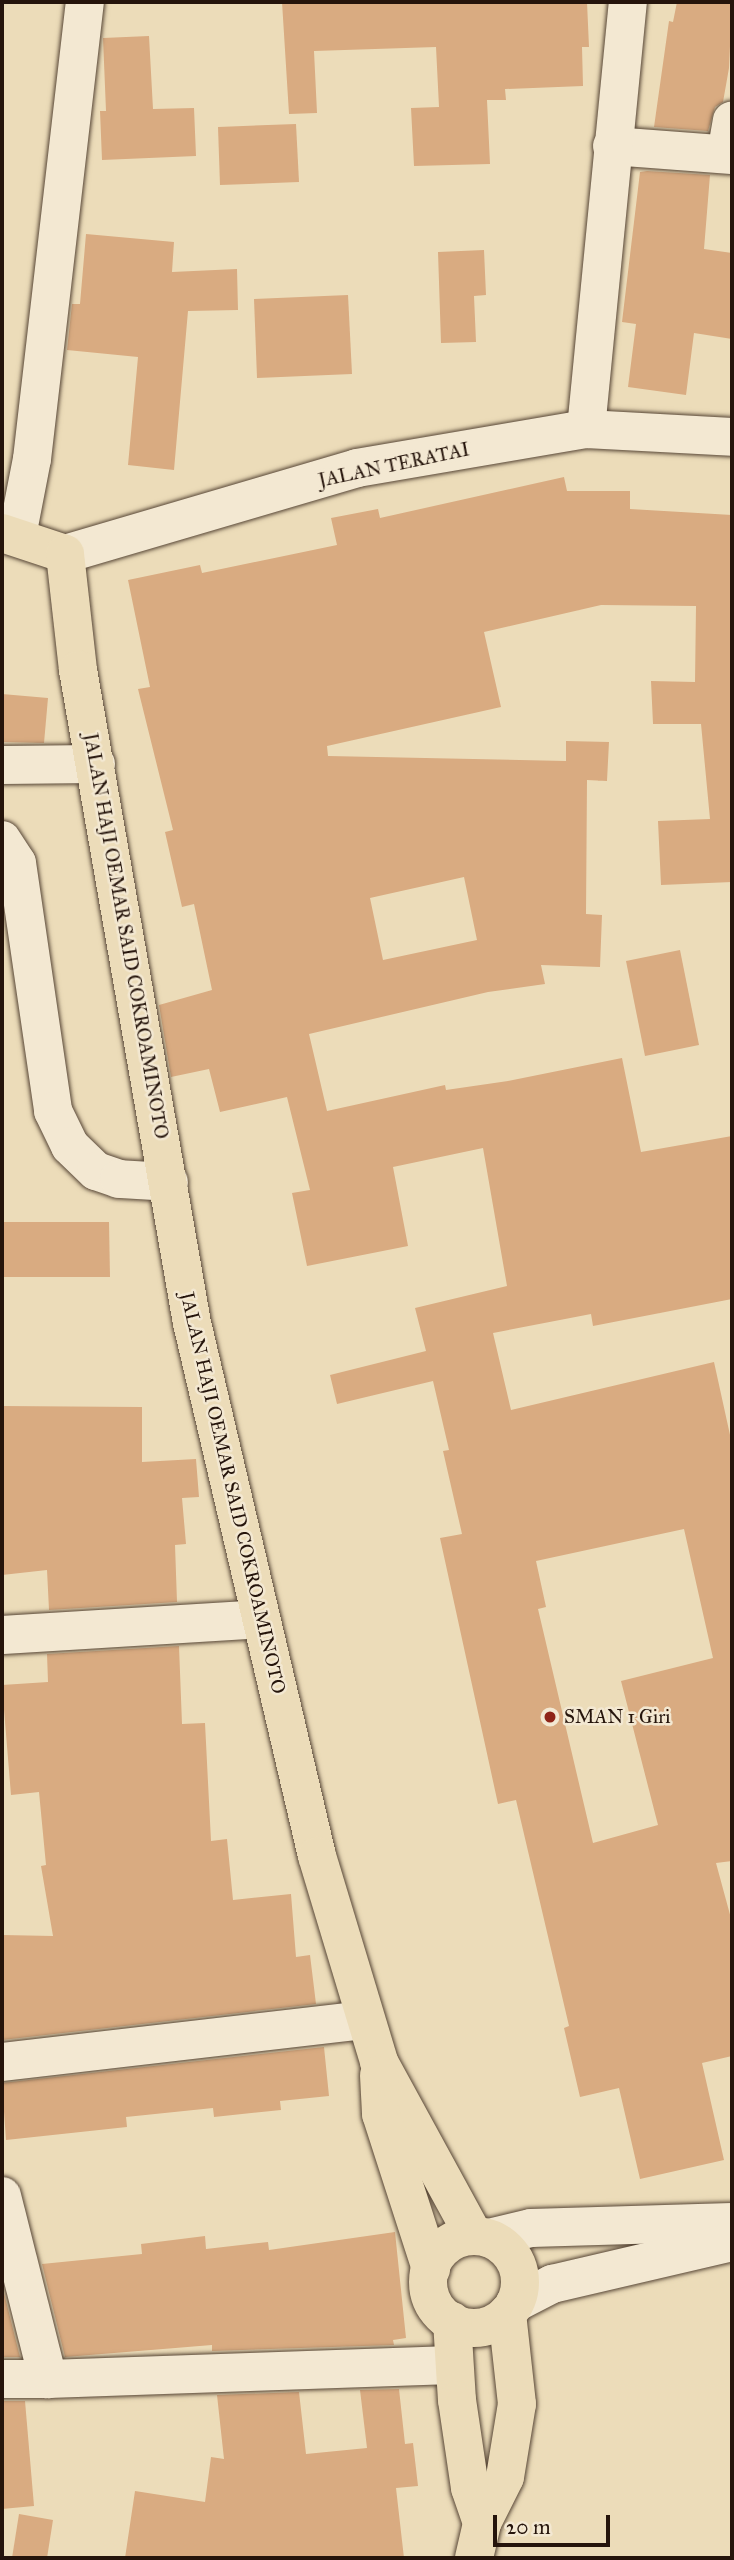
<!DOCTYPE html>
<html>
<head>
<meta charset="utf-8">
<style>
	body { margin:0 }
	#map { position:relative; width:734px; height:2560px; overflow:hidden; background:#ecdcb9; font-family:"IM FELL Great Primer",serif }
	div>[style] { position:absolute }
	.building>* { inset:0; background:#d9ab81 }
	.roads { filter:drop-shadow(0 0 2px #574636) drop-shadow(0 0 2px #574636) }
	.minor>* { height:38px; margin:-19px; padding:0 19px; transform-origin:19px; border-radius:19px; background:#f3e8d2 }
	.major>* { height:38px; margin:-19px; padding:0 19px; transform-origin:19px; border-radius:19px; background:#ecdcb9 }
	.major>.ring { margin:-19px; padding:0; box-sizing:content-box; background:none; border:38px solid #ecdcb9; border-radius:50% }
	.dots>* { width:19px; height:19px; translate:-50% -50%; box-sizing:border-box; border:4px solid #f3e8d2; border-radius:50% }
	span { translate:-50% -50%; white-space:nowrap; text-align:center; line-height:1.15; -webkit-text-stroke:5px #f3e8d2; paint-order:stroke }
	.street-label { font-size:19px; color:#25140b }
	.poi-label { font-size:19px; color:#25140b }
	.left { translate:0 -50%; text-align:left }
	.frame { position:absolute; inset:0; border:4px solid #25140b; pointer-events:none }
	.scale { position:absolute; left:493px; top:2515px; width:117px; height:32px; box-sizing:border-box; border:4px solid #25140b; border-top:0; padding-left:9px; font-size:21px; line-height:24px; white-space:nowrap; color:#25140b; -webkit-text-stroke:5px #f3e8d2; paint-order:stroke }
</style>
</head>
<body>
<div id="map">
	<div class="building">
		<i style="clip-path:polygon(282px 2px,587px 2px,589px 47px,582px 47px,583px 86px,505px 89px,506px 100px,487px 100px,490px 164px,414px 166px,411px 108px,439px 107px,436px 47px,314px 51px,317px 113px,289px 114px)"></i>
		<i style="clip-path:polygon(677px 2px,732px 2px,729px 68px,723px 102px,715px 107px,708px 131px,654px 127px,669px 21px,673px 22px)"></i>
		<i style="clip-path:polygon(149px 36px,153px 109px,194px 108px,196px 156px,102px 160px,100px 111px,106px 111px,103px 38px)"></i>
		<i style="clip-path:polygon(296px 124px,299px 182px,220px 185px,218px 127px)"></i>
		<i style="clip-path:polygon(647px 171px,710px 175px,704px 249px,732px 253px,732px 339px,694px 333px,686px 395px,628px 387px,636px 324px,622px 322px,640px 172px)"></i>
		<i style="clip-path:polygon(86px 234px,174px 242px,172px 272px,237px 269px,238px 310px,188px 311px,174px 470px,128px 465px,138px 357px,67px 350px,72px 304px,80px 304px)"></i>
		<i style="clip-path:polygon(484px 250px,486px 295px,474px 296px,476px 342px,441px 343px,438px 252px)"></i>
		<i style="clip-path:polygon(348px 295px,352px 374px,257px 378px,254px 299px)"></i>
		<i style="clip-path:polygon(evenodd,564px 477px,567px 491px,630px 491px,630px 509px,732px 515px,732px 882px,661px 885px,658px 821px,710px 819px,701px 724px,653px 724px,651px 681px,695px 682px,696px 606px,601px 605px,484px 632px,501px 707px,327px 746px,328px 756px,566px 761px,566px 741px,609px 742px,607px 781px,587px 780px,586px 914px,602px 915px,600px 967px,541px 965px,545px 984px,488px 992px,309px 1034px,327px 1111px,445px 1085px,446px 1090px,508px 1081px,622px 1058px,641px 1152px,732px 1136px,732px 1299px,593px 1326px,591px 1314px,493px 1333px,511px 1410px,714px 1362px,732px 1444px,732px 1861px,716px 1863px,732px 1922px,732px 2056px,702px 2063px,724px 2160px,640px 2179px,619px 2088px,580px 2097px,564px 2028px,569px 2026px,516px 1800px,498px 1804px,440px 1538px,462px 1534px,443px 1451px,449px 1450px,433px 1381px,337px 1404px,330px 1375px,426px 1351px,415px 1308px,507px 1286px,483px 1148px,393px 1167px,408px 1246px,307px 1266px,292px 1193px,310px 1190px,287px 1097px,220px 1112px,209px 1069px,171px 1077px,159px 1005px,212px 990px,194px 904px,182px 907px,165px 832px,173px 830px,138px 689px,150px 687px,128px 580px,200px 565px,202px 573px,337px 545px,331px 518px,378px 509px,380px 518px,564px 477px,464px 877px,477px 940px,383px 960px,370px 898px,464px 877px,564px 477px,684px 1529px,713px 1658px,621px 1681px,658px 1825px,593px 1843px,538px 1609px,546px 1607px,536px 1561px,684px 1529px)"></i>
		<i style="clip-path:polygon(2px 694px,48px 698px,44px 743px,2px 742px)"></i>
		<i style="clip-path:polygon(680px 950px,699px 1045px,645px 1056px,626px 961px)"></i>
		<i style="clip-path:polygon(2px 1222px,109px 1222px,110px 1277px,2px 1277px)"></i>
		<i style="clip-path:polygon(2px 1406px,142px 1407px,142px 1462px,196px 1459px,199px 1497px,182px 1498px,186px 1544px,175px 1545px,177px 1602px,49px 1610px,47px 1570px,2px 1575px)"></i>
		<i style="clip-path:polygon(179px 1646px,182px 1724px,205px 1723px,211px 1841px,227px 1839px,233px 1900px,291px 1894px,296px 1957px,310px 1955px,316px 2004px,2px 2040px,2px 1935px,53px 1936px,41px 1866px,46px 1865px,39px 1792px,11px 1795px,2px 1685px,48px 1682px,47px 1654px)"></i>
		<i style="clip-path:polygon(324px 2047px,329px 2096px,280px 2101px,281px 2110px,214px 2117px,213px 2108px,126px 2117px,127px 2127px,6px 2140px,2px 2083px)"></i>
		<i style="clip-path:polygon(395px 2232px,406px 2338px,393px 2340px,394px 2345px,212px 2351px,212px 2345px,65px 2357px,42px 2264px,142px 2254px,141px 2244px,205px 2236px,206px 2249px,268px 2242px,269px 2250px)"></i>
		<i style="clip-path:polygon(2px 2285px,20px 2357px,2px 2357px)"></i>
		<i style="clip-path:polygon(399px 2389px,405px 2444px,413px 2443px,418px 2486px,396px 2488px,404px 2558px,125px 2558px,135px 2491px,205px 2502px,211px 2457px,224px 2459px,217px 2395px,299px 2392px,306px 2454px,367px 2448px,360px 2390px)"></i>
		<i style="clip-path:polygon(2px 2401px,25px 2401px,34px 2506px,2px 2509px)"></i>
		<i style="clip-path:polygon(19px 2514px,53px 2520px,47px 2558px,12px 2558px)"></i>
	</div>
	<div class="roads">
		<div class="minor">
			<i style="left:612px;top:146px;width:120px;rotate:4.3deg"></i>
			<i style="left:726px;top:154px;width:34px;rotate:-80deg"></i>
			<i style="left:586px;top:429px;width:429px;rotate:-84.4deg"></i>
			<i style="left:17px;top:536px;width:78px;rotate:-79deg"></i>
			<i style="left:32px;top:459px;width:460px;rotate:-83.4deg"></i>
			<i style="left:65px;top:554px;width:304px;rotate:-16.4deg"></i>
			<i style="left:357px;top:468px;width:232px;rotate:-9.7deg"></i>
			<i style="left:586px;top:429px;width:146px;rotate:3.1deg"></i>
			<i style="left:2px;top:765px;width:94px;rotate:-0.6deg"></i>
			<i style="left:2px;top:840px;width:27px;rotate:57deg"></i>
			<i style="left:17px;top:863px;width:251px;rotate:81.7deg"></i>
			<i style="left:53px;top:1111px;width:39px;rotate:64deg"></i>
			<i style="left:70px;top:1146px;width:36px;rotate:44deg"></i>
			<i style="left:96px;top:1171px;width:24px;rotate:19deg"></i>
			<i style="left:119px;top:1179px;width:50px;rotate:3.4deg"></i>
			<i style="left:2px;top:1635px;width:259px;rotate:-3.5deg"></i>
			<i style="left:2px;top:2062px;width:364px;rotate:-6.6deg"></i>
			<i style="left:2px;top:2196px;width:189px;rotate:75.9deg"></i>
			<i style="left:48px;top:2379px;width:404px;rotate:-2deg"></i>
			<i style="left:489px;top:2238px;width:43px;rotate:-13.4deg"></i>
			<i style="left:531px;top:2228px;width:201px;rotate:-1.7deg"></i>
			<i style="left:515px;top:2303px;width:42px;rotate:-27.2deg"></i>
			<i style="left:552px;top:2284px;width:185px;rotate:-13.1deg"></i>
			<i style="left:2px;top:2379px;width:46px"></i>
		</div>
		<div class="major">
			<i style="left:2px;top:533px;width:66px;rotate:18.4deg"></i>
			<i style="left:65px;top:554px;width:117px;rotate:83.6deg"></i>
			<i style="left:78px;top:670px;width:663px;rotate:80.1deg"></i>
			<i style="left:192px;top:1323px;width:547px;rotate:76.8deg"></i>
			<i style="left:317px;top:1856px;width:215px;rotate:73.2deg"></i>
			<i style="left:379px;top:2062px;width:198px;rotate:61.4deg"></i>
			<i style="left:379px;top:2075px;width:39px;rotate:87deg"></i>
			<i style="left:381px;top:2114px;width:163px;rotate:72.1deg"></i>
			<i class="ring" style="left:428px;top:2236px;width:54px;height:54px"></i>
			<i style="left:452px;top:2321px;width:79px;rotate:86.4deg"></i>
			<i style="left:457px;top:2400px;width:89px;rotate:81.6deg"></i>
			<i style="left:470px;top:2488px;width:37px;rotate:71deg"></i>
			<i style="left:474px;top:2558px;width:36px;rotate:-77deg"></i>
			<i style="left:482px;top:2523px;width:51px;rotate:-63.4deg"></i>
			<i style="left:505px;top:2477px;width:74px;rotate:-80.7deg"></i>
			<i style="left:517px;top:2404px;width:91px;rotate:-96.3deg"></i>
		</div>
	</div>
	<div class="dots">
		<i style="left:550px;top:1717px;background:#8f2418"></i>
	</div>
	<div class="street-label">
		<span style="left:394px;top:465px;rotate:-12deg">JALAN TERATAI</span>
		<span style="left:126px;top:936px;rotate:80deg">JALAN HAJI OEMAR SAID COKROAMINOTO</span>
		<span style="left:233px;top:1493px;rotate:77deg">JALAN HAJI OEMAR SAID COKROAMINOTO</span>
	</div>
	<div class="poi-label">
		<span class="left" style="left:564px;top:1717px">SMAN 1 Giri</span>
	</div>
	<div class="frame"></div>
	<div class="scale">20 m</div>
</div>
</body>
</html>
